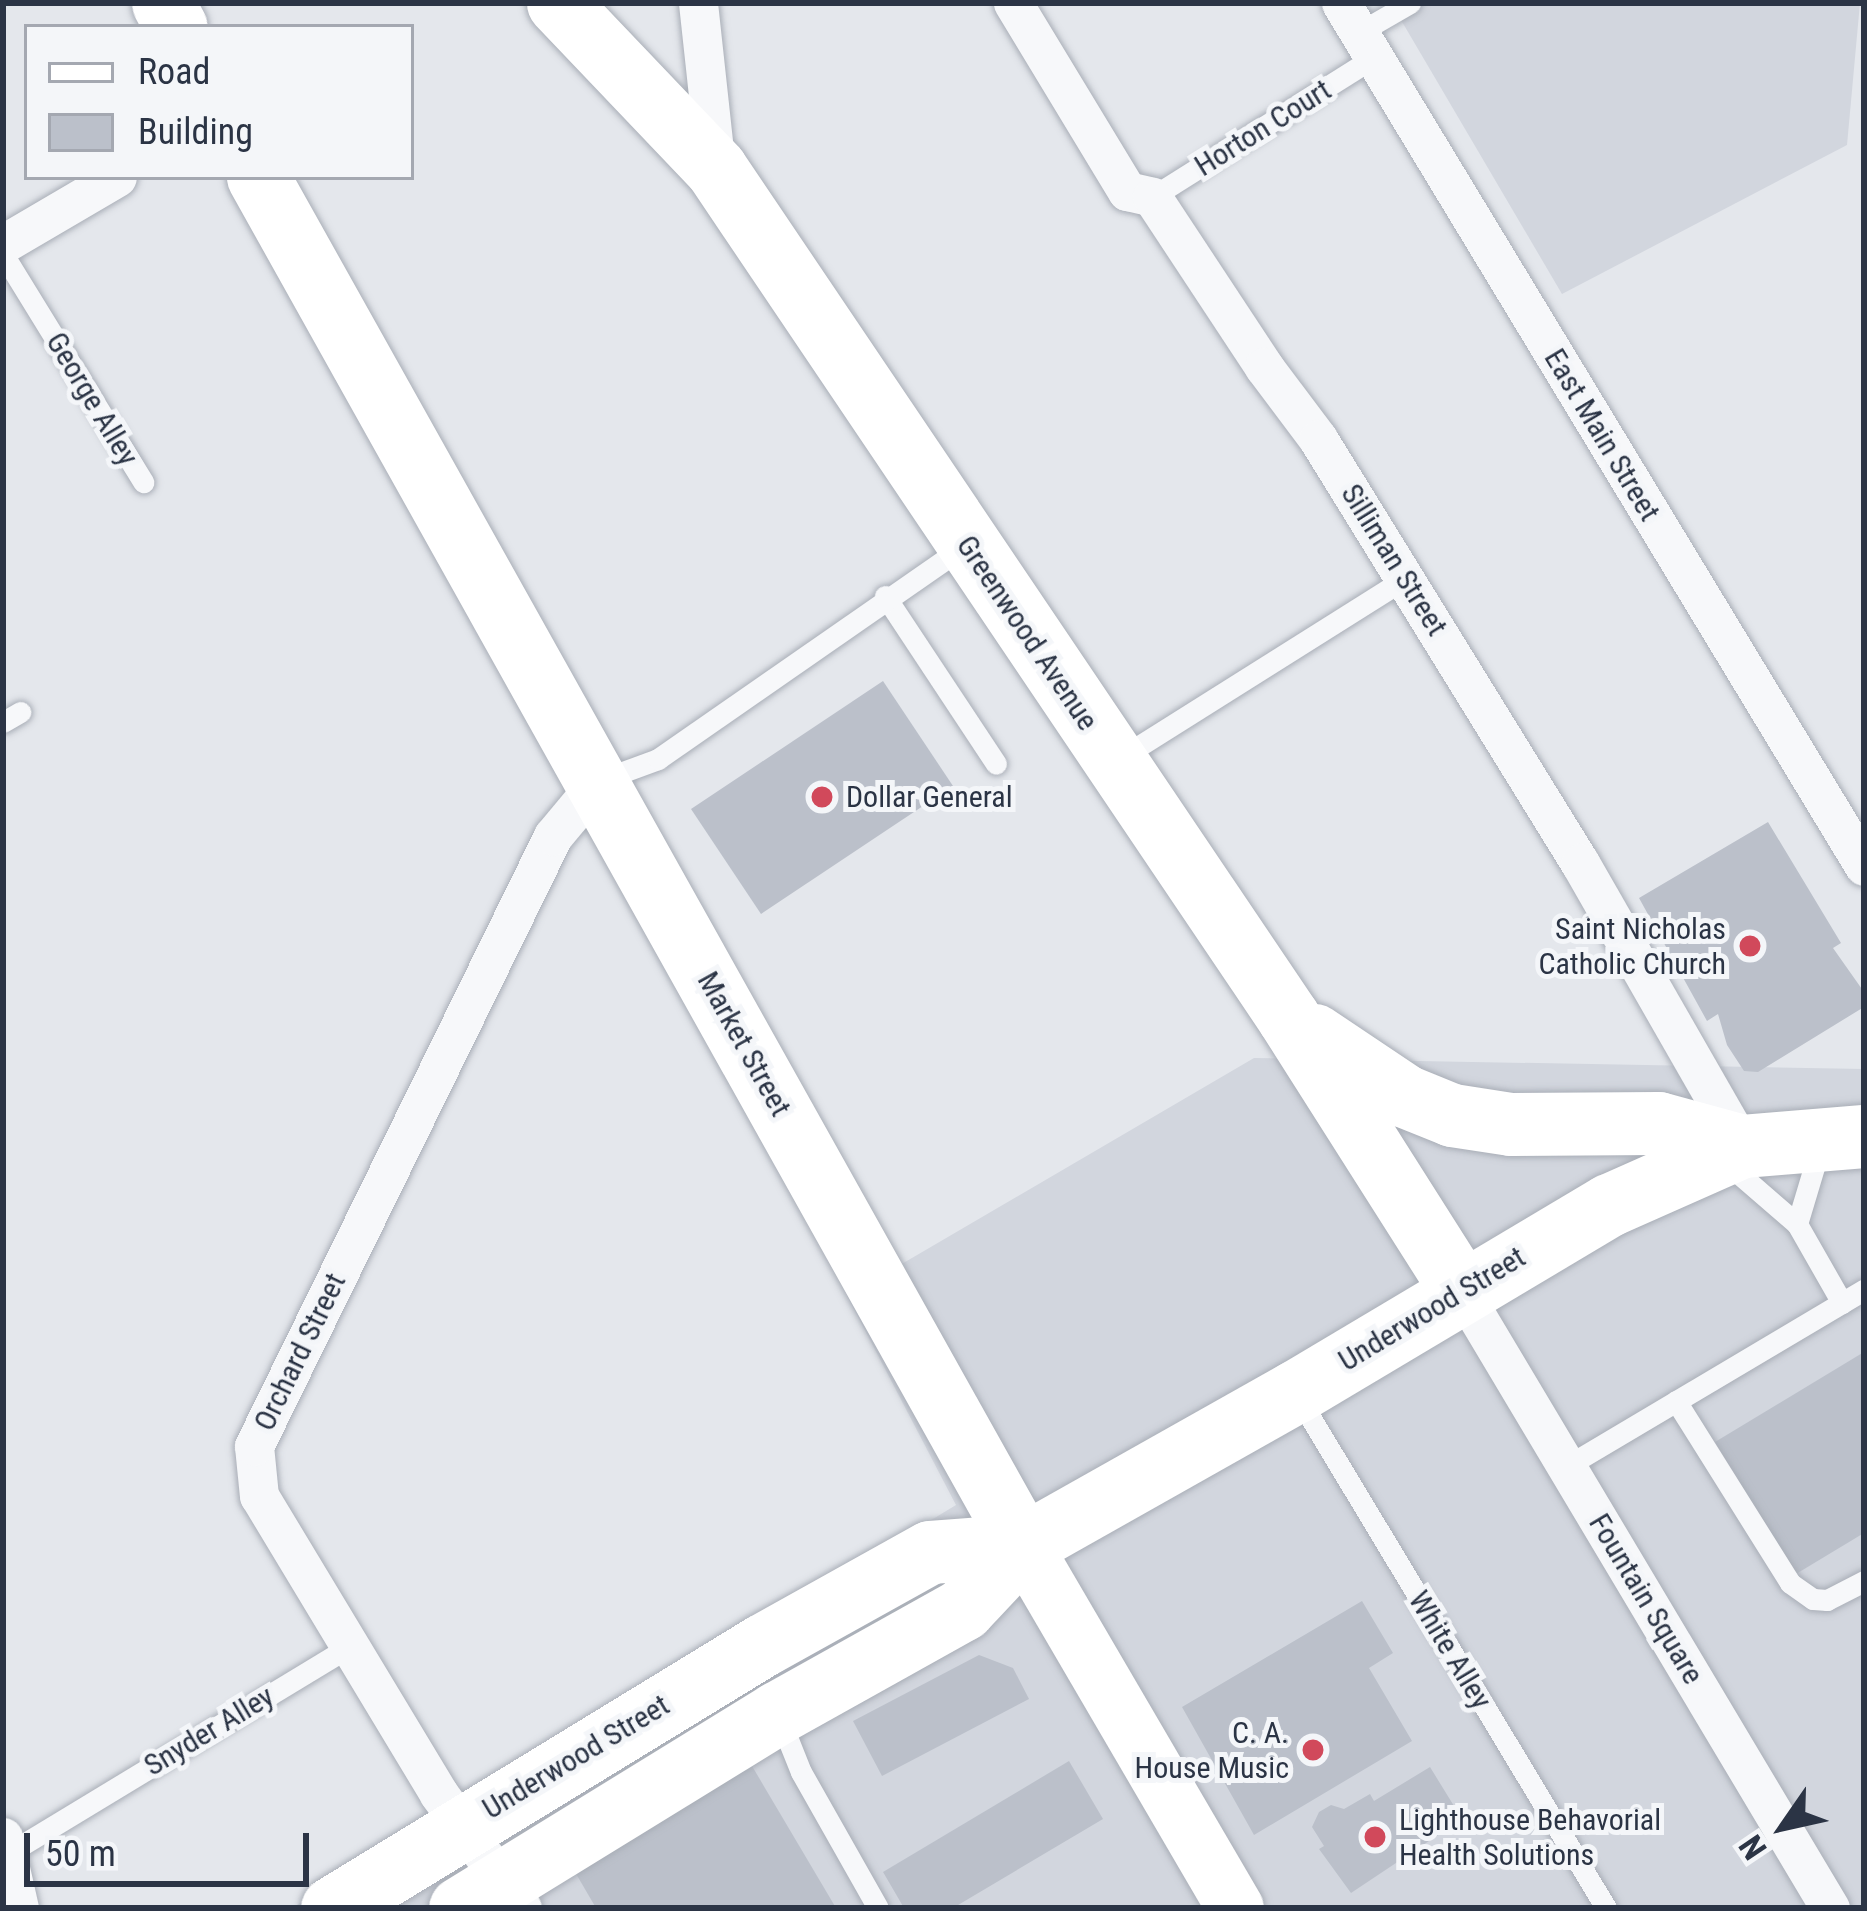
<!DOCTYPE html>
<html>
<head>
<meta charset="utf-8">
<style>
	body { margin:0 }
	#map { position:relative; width:1867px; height:1911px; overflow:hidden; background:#e4e7ec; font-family:"Roboto Condensed",sans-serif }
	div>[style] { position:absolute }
	.built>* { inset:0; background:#d2d6de }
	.building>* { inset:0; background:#bbc0ca }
	.roads { filter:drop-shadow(0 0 3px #a9aeb7) drop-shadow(0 0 3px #a9aeb7) }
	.lane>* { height:21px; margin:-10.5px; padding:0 10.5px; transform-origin:10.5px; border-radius:10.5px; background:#f7f8fa }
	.street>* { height:39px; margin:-19.5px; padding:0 19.5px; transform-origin:19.5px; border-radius:19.5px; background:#f7f8fa }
	.secondary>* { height:57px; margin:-28.5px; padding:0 28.5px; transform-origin:28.5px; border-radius:28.5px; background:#fff }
	.primary>* { height:63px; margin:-31.5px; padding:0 31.5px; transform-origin:31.5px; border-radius:31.5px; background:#fff }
	.dots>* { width:33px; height:33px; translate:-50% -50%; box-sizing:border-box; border:6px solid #f4f6f9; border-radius:50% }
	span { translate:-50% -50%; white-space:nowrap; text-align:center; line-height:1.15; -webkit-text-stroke:10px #f4f6f9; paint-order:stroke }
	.street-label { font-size:30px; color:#2b3445 }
	.poi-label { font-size:30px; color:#2b3445 }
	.left { translate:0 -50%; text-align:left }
	.right { translate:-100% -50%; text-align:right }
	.frame { position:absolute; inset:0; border:6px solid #2b3445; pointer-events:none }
	.legend { position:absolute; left:24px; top:24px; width:390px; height:156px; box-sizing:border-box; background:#f4f6f9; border:3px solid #a4a8b1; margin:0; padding:15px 21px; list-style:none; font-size:36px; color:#2b3445 }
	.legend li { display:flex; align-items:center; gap:24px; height:60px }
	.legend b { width:60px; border:3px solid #a4a8b1 }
	.north { position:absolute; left:1723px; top:1767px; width:120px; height:120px; -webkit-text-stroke:9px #f4f6f9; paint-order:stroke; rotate:236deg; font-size:33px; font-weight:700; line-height:48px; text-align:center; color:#2b3445 }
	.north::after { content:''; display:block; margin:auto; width:42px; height:54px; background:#2b3445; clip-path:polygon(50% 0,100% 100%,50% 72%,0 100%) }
	.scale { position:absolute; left:24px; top:1833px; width:285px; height:54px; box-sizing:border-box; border:6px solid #2b3445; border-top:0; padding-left:15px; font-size:36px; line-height:42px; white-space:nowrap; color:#2b3445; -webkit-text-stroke:9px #f4f6f9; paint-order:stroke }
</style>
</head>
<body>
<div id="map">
	<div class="built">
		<i style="clip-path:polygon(1391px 3px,1860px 3px,1847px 145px,1562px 294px)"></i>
		<i style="clip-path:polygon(1254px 1058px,1864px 1069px,1864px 1908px,292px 1908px,956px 1505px,847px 1296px)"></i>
	</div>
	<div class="building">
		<i style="clip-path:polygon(883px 681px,953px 786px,761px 914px,691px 809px)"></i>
		<i style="clip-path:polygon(1768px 822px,1841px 943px,1833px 948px,1864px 992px,1864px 1007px,1758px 1072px,1744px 1071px,1727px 1045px,1718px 1014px,1707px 1021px,1639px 898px)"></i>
		<i style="clip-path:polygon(1864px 1352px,1864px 1533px,1796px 1574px,1715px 1442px)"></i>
		<i style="clip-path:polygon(1362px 1601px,1393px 1653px,1369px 1668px,1412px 1741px,1254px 1835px,1182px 1707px)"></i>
		<i style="clip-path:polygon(979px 1655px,1013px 1668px,1029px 1699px,882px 1776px,853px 1721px)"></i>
		<i style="clip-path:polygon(1069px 1761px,1103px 1819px,953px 1908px,904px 1908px,883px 1872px)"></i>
		<i style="clip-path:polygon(752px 1766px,836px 1908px,596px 1908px,575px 1872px)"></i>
		<i style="clip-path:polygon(1430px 1767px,1462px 1819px,1351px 1893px,1319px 1849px,1324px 1846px,1312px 1827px,1319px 1812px,1331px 1805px,1344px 1809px,1370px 1794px,1374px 1801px)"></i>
	</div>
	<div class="roads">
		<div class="lane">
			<i style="left:1358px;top:33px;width:60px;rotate:-30deg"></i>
			<i style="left:1152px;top:197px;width:261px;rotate:-32.2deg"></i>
			<i style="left:3px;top:254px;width:268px;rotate:58.4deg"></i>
			<i style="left:885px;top:596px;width:201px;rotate:56.5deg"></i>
			<i style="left:3px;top:722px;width:20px;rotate:-30deg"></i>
			<i style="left:1120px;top:758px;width:338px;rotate:-32.2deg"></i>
			<i style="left:601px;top:780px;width:61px;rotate:-20.2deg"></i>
			<i style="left:658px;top:759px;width:370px;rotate:-34.8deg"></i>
			<i style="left:1723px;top:1160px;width:98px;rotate:40.9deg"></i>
			<i style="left:1797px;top:1224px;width:91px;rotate:60.3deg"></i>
			<i style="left:1797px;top:1224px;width:84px;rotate:-73.3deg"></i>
			<i style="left:1298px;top:1397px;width:597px;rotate:58.92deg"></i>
			<i style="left:1676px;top:1401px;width:215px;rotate:57.9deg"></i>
			<i style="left:1790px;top:1583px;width:28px;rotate:35deg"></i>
			<i style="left:1813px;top:1599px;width:14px;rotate:4deg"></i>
			<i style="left:1827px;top:1600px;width:42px;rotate:-27.2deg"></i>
			<i style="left:1567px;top:1466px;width:345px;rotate:-30.7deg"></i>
			<i style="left:779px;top:1717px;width:59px;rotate:68.2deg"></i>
			<i style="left:801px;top:1772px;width:156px;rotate:60.5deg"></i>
			<i style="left:7px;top:1854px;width:401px;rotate:-31.2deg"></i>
		</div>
		<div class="street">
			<i style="left:698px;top:3px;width:167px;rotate:83.8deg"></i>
			<i style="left:1013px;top:3px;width:220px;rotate:58.8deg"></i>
			<i style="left:1127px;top:191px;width:26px;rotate:13deg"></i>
			<i style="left:1152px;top:197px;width:204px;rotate:56.6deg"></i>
			<i style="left:1264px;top:367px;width:90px;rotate:53.1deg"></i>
			<i style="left:1318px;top:439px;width:498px;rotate:58.3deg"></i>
			<i style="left:1580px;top:863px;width:326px;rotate:60.2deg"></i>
			<i style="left:1341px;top:3px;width:1009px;rotate:58.78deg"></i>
			<i style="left:3px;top:244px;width:132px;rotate:-30.4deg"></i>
			<i style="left:1461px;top:1290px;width:720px;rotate:59.16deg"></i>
			<i style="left:3px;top:1837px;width:73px;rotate:77.3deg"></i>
			<i style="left:522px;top:1908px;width:141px;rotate:-126.1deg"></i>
			<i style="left:439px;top:1794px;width:348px;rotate:-121.1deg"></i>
			<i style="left:259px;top:1496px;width:50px;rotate:-95.7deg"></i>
			<i style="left:254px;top:1446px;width:679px;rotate:-63.89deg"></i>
			<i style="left:553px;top:836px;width:70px;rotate:-50.2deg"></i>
		</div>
		<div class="secondary">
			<i style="left:1023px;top:1545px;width:420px;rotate:59.7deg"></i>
		</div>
		<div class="primary">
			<i style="left:163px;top:3px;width:27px;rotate:62deg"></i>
			<i style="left:558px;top:3px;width:229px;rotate:46.4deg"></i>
			<i style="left:716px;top:169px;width:1023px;rotate:56deg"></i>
			<i style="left:1288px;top:1017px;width:323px;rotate:57.6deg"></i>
			<i style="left:258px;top:177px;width:1567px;rotate:60.79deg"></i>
			<i style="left:1314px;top:1035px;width:110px;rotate:33.8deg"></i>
			<i style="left:1405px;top:1096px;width:51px;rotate:22deg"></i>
			<i style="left:1452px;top:1115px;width:60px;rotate:8.7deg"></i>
			<i style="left:1511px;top:1124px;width:147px;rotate:-0.4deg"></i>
			<i style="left:1658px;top:1123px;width:87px;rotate:15.3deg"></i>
			<i style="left:332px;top:1908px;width:503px;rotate:-31.41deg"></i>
			<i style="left:761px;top:1646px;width:193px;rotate:-29.1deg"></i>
			<i style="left:930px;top:1552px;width:93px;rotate:-4.3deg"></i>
			<i style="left:460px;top:1908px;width:372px;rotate:-31.6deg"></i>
			<i style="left:777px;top:1713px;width:213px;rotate:-29.2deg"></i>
			<i style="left:963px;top:1609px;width:88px;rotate:-46.8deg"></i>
			<i style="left:1023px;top:1545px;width:312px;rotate:-29.4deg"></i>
			<i style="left:1295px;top:1392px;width:365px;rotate:-30.8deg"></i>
			<i style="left:1609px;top:1205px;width:145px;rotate:-23.9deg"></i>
			<i style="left:1742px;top:1146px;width:122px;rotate:-4.7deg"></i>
		</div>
	</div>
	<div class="dots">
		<i style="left:822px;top:797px;background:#d1495b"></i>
		<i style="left:1750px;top:946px;background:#d1495b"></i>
		<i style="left:1313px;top:1750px;background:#d1495b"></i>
		<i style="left:1375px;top:1837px;background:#d1495b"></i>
	</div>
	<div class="street-label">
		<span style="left:1263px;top:128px;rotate:-32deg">Horton Court</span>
		<span style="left:92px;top:399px;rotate:59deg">George Alley</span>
		<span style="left:1602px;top:435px;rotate:59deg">East Main Street</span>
		<span style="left:1394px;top:560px;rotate:58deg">Silliman Street</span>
		<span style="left:1027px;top:633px;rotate:56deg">Greenwood Avenue</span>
		<span style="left:744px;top:1044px;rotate:61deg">Market Street</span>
		<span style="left:1432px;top:1309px;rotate:-31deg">Underwood Street</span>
		<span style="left:300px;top:1352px;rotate:-64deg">Orchard Street</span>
		<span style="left:1646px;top:1599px;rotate:59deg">Fountain Square</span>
		<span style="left:1450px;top:1650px;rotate:59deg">White Alley</span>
		<span style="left:209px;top:1731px;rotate:-31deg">Snyder Alley</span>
		<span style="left:576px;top:1757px;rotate:-31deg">Underwood Street</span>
	</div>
	<div class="poi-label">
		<span class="left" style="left:846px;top:797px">Dollar General</span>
		<span class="right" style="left:1726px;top:946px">Saint Nicholas<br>Catholic Church</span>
		<span class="right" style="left:1289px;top:1750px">C. A.<br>House Music</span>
		<span class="left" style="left:1399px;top:1837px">Lighthouse Behavorial<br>Health Solutions</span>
	</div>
	<div class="frame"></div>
	<ul class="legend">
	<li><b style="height:15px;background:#fff"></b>Road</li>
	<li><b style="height:33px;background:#bbc0ca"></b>Building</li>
	</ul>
	<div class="north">N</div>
	<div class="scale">50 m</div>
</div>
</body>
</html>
